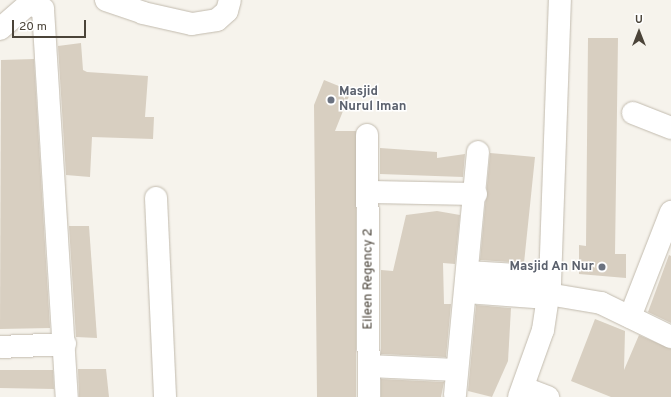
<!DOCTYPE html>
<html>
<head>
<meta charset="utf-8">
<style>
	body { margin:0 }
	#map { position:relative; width:671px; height:397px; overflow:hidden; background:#f6f3ec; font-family:Overpass,sans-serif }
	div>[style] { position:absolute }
	.building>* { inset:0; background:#d8cfc1 }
	.roads { filter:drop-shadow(0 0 1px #c2bbae) drop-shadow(0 0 1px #c2bbae) }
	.street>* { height:22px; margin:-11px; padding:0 11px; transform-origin:11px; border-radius:11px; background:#fff }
	.dots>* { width:11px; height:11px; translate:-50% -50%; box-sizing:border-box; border:2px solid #fff; border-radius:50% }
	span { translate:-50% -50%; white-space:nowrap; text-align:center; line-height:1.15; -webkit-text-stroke:3px #fff; paint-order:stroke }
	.worship-label { font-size:13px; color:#5b616d; font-weight:700 }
	.left { translate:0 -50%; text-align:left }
	.right { translate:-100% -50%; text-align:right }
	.street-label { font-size:13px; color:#4b4439 }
	.north { position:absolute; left:619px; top:12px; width:40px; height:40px; -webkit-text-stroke:3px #fff; paint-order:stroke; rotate:0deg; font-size:11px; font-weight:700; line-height:16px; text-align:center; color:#4b4439 }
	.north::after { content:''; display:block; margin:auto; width:14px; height:18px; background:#4b4439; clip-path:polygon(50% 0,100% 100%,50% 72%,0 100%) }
	.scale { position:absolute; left:12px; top:20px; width:74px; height:18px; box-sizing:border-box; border:2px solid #4b4439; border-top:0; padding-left:5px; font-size:12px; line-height:14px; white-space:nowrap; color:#4b4439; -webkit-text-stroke:3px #fff; paint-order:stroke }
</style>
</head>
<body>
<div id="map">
	<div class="building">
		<i style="clip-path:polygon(588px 38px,618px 38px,615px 254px,626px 254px,626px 278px,579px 274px,579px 245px,586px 246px)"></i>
		<i style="clip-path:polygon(81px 43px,83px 70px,87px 72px,148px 76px,145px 117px,154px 117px,153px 139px,92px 137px,90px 177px,66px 175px,58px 46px)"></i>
		<i style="clip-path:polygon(34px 59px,50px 328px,0 329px,1px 60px)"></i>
		<i style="clip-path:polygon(324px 80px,351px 91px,335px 131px,356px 131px,356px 397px,317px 397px,314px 105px)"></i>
		<i style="clip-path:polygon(380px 148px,437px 152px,437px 158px,465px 154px,463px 177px,380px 174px)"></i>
		<i style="clip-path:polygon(490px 153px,535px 157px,524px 263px,480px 260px)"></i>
		<i style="clip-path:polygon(437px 211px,460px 215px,455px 264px,443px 263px,444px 304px,451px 304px,446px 357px,381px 354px,381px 270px,393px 271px,406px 215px)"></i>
		<i style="clip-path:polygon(69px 226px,89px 226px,97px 338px,76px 337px)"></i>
		<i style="clip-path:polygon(669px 255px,671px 256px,671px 323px,648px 312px)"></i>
		<i style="clip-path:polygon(476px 305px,511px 308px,508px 361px,492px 397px,468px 391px)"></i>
		<i style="clip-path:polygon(595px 319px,625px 331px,624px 370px,639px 335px,671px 349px,671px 397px,611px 397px,571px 381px)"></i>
		<i style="clip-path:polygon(78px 369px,106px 369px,109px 397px,79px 397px)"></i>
		<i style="clip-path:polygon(0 370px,53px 370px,54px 389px,0 388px)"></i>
		<i style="clip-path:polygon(381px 379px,444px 382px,441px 397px,381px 397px)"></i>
	</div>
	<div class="roads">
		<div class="street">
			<i style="left:106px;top:0;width:39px;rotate:19deg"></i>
			<i style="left:143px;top:13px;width:50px;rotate:12.7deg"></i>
			<i style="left:192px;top:24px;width:25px;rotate:-9deg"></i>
			<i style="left:217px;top:20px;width:13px;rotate:-42deg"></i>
			<i style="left:227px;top:11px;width:11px;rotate:-75deg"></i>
			<i style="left:0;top:29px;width:38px;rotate:-41deg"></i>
			<i style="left:29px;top:4px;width:15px;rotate:20deg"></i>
			<i style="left:43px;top:9px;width:389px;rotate:86.5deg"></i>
			<i style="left:633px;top:113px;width:41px;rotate:21.5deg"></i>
			<i style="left:367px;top:135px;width:262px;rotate:89.6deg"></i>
			<i style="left:370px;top:192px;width:106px;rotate:1.1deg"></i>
			<i style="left:156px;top:198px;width:199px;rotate:87.4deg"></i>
			<i style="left:468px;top:272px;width:82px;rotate:3.5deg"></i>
			<i style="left:466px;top:292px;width:82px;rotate:4.2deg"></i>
			<i style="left:548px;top:294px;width:54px;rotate:9.6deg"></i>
			<i style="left:601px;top:303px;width:78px;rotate:25.9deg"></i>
			<i style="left:630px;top:317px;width:113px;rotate:-68.7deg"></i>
			<i style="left:0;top:347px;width:65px;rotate:-2.6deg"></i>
			<i style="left:369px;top:366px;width:88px;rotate:2.6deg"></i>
			<i style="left:524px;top:388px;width:26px;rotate:21deg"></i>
			<i style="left:455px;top:395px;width:244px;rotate:-84.6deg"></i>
			<i style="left:519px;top:397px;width:71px;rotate:-70.3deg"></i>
			<i style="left:543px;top:330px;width:48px;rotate:-81.5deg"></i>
			<i style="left:550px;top:283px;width:283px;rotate:-88deg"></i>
		</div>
	</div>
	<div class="dots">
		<i style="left:331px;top:100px;background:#6b7280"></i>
		<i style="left:602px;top:267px;background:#6b7280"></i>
	</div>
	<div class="worship-label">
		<span class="left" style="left:339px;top:100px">Masjid<br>Nurul Iman</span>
		<span class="right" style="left:594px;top:267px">Masjid An Nur</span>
	</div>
	<div class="street-label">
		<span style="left:369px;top:279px;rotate:-90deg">Eileen Regency 2</span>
	</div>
	<div class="north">U</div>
	<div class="scale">20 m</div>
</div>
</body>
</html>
